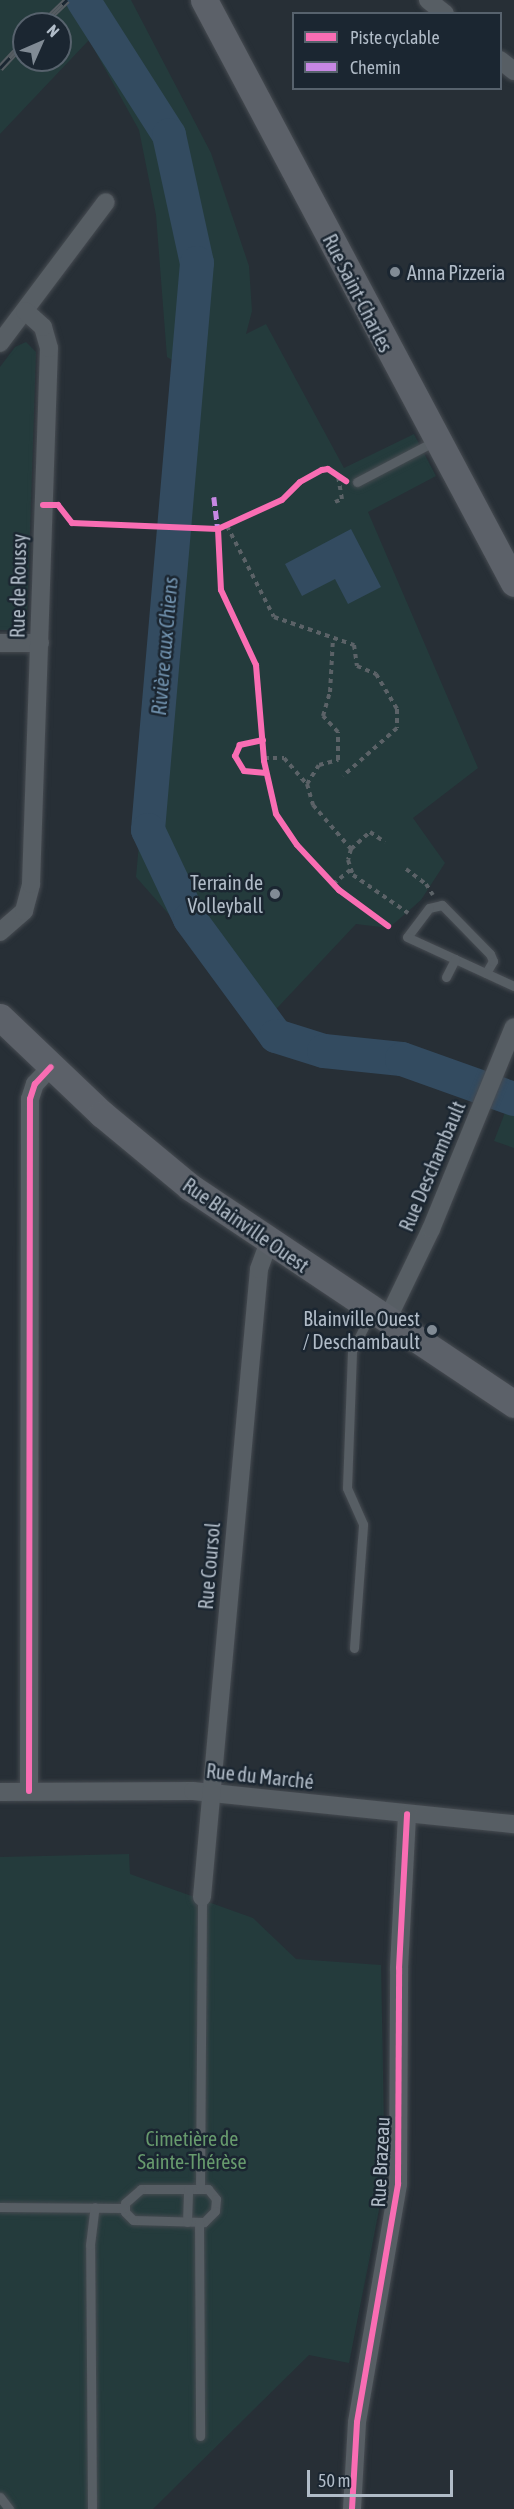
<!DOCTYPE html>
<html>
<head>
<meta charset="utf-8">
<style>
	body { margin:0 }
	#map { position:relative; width:514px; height:2509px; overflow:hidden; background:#272f36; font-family:"Asap Condensed",sans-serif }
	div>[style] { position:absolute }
	.green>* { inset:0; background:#243b3c }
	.water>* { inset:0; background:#334b60 }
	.river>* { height:34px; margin:-17px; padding:0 17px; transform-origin:17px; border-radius:17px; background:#334b60 }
	.path>* { height:4px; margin-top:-2px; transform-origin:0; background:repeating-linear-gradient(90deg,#5b6267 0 4.5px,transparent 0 9px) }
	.roads { filter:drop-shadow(0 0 2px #464b51) drop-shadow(0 0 2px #464b51) }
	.lane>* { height:9px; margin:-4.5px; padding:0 4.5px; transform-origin:4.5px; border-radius:4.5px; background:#575e64 }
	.street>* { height:18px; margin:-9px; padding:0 9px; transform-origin:9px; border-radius:9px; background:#575e64 }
	.secondary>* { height:27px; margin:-13.5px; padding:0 13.5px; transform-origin:13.5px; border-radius:13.5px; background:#5c6169 }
	.rail>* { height:7px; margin-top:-3.5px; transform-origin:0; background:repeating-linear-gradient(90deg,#1b2631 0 14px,#565c62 0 28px); box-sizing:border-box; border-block:2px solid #565c62 }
	.quiet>* { height:4.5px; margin-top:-2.25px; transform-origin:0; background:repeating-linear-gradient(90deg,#c787e3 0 9px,transparent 0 13.5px) }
	.cycleway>* { height:6px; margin:-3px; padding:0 3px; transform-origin:3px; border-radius:3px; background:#f96db3 }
	.dots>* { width:16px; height:16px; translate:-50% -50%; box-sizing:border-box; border:3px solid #1b2631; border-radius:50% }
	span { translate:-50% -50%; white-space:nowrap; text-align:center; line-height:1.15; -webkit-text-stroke:5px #1b2631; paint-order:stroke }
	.poi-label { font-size:20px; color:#b1bcc8 }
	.left { translate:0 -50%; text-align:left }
	.right { translate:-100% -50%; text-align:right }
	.street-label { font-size:20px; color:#b1bcc8 }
	.park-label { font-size:20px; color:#679a6d }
	.water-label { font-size:21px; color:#7091ad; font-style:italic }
	.legend { position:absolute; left:292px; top:12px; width:210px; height:78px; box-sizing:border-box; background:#1b2631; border:2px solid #57626d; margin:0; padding:8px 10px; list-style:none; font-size:18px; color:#b1bcc8 }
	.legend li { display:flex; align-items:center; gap:12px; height:30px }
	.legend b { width:30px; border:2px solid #57626d }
	.north { position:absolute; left:12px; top:12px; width:60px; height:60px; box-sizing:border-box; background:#1b2631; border:2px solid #57626d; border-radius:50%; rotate:45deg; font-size:16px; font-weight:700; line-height:24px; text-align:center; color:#b1bcc8 }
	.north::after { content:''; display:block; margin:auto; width:21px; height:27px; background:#818b95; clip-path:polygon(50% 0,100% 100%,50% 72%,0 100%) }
	.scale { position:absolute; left:307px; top:2470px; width:146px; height:27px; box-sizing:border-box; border:3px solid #b1bcc8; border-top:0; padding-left:8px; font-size:18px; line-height:21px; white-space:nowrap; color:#b1bcc8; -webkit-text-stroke:4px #1b2631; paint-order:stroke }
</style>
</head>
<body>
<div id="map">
	<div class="green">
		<i style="clip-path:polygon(evenodd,0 0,131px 0,211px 153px,249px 266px,252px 311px,246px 334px,266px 324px,344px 468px,414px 434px,436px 476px,368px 512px,478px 768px,413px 818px,445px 863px,421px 900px,389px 928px,356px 924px,264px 1022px,136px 877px,182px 366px,167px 357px,156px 215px,139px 130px,89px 40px,0 134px,0 0,24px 24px,60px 24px,60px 60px,24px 60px,24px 24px)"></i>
		<i style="clip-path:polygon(26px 342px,36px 352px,27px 621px,18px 630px,0 630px,0 367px,15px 347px)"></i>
		<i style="clip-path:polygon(514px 1089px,514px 1148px,494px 1141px)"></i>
		<i style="clip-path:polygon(129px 1854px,130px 1874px,253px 1918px,296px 1959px,381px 1965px,385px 2179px,349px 2363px,309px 2355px,153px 2509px,0 2509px,0 1857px)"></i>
	</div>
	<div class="water">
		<i style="clip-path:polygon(351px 529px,381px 587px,348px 604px,335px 579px,302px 596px,285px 564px)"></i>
	</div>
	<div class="river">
		<i style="left:83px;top:0;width:160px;rotate:57.5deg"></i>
		<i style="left:169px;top:135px;width:131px;rotate:77.7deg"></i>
		<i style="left:197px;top:263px;width:569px;rotate:94.94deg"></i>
		<i style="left:148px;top:830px;width:98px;rotate:64.7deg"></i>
		<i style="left:190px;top:919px;width:145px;rotate:53.7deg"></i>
		<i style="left:276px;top:1036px;width:50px;rotate:17.4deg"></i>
		<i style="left:324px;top:1051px;width:78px;rotate:5.9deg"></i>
		<i style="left:402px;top:1059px;width:119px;rotate:19.7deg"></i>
	</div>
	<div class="path">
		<i style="left:335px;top:502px;width:8px;rotate:-23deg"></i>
		<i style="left:342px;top:499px;width:22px;rotate:-100deg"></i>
		<i style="left:227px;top:526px;width:102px;rotate:62.7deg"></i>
		<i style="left:274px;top:617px;width:85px;rotate:19.3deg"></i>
		<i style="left:354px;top:645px;width:21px;rotate:82deg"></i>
		<i style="left:357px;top:666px;width:21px;rotate:23deg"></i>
		<i style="left:376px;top:674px;width:41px;rotate:59deg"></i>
		<i style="left:397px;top:709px;width:19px;rotate:90deg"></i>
		<i style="left:397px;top:728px;width:72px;rotate:138.4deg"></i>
		<i style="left:264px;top:758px;width:20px"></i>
		<i style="left:284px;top:758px;width:35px;rotate:49deg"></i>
		<i style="left:307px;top:784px;width:22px;rotate:74deg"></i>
		<i style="left:313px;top:805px;width:58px;rotate:49.2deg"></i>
		<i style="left:351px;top:849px;width:11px;rotate:105deg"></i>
		<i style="left:348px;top:860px;width:16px;rotate:72deg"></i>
		<i style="left:353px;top:875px;width:67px;rotate:34.6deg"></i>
		<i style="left:307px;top:784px;width:22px;rotate:-58deg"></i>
		<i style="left:319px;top:765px;width:20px;rotate:-15deg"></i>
		<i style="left:338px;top:760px;width:28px;rotate:-90deg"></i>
		<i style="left:338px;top:732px;width:22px;rotate:-133deg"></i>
		<i style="left:323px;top:716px;width:25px;rotate:-74deg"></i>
		<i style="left:330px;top:692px;width:54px;rotate:-86.8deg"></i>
		<i style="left:351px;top:849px;width:25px;rotate:-42deg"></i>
		<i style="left:370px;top:832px;width:18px;rotate:34deg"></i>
		<i style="left:406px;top:869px;width:25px;rotate:37deg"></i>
		<i style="left:426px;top:884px;width:13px;rotate:58deg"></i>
		<i style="left:333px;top:884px;width:22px;rotate:-39deg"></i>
	</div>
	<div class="roads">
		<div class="lane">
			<i style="left:357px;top:482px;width:88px;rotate:-27.7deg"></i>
			<i style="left:486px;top:973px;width:14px;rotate:-60deg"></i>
			<i style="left:493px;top:961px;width:8px;rotate:-113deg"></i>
			<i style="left:490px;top:954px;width:69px;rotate:-134.4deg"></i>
			<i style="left:442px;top:905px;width:13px;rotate:167deg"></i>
			<i style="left:429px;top:908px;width:36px;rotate:127deg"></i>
			<i style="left:407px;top:937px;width:53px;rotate:24.6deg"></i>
			<i style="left:455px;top:959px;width:65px;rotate:24.6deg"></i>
			<i style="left:446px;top:977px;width:20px;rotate:-63deg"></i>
			<i style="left:354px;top:1648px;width:124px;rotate:-85.8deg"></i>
			<i style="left:363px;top:1524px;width:39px;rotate:-114deg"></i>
			<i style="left:347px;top:1488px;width:137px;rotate:-87.9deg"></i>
			<i style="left:352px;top:1351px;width:45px;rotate:-63.4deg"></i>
			<i style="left:141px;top:2189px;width:67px"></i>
			<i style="left:208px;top:2189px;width:13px;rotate:51deg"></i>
			<i style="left:216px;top:2199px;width:12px;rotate:95deg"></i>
			<i style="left:215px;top:2211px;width:16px;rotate:135deg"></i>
			<i style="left:204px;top:2222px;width:71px;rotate:-178.4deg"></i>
			<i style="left:133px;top:2220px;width:11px;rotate:-135deg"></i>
			<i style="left:125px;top:2212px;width:9px;rotate:-90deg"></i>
			<i style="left:125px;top:2203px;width:21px;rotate:-41deg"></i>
			<i style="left:200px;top:2189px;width:292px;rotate:-89.6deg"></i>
			<i style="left:0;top:2207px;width:124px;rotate:0.5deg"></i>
			<i style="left:187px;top:2222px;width:33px;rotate:-88deg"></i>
			<i style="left:199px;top:2222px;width:214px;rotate:89.7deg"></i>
			<i style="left:0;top:2497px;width:15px;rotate:53deg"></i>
			<i style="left:92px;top:2509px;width:264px;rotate:-90.4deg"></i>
			<i style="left:90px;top:2245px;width:38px;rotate:-83deg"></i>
		</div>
		<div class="street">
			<i style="left:428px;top:0;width:22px;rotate:39deg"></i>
			<i style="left:500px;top:60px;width:18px;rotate:38deg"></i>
			<i style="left:0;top:343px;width:176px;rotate:-53.1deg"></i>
			<i style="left:0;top:643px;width:40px"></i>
			<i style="left:0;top:932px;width:32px;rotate:-41deg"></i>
			<i style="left:24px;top:911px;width:28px;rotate:-75deg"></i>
			<i style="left:31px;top:884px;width:536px;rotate:-88.08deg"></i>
			<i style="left:49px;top:348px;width:22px;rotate:-106deg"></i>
			<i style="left:43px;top:327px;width:24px;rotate:-138deg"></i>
			<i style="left:387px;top:1320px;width:101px;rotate:-64.2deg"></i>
			<i style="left:431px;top:1229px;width:218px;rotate:-67.7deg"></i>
			<i style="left:29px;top:1791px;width:692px;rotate:-89.92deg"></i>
			<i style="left:30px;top:1099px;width:16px;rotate:-72deg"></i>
			<i style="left:35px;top:1084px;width:23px;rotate:-47deg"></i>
			<i style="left:0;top:1792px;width:193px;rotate:-0.3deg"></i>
			<i style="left:193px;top:1791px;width:323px;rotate:5.9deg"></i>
			<i style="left:202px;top:1897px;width:631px;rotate:-84.81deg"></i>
			<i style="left:259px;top:1269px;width:29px;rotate:-70deg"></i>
			<i style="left:352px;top:2509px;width:87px;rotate:-86.7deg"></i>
			<i style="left:357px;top:2422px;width:242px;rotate:-80.2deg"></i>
			<i style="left:398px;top:2184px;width:216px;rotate:-89.7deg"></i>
			<i style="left:399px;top:1968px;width:154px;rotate:-87deg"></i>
		</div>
		<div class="secondary">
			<i style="left:204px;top:0;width:660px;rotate:62deg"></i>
			<i style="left:0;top:1017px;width:141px;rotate:43.6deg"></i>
			<i style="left:102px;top:1114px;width:114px;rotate:39.7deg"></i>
			<i style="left:190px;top:1187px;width:390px;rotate:33.8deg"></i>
		</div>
	</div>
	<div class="rail">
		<i style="left:42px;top:24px;width:35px;rotate:-44deg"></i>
		<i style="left:0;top:68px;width:35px;rotate:-47deg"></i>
	</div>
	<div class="quiet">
		<i style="left:214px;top:497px;width:32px;rotate:83deg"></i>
	</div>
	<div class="cycleway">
		<i style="left:43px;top:505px;width:15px"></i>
		<i style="left:58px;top:505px;width:23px;rotate:52deg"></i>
		<i style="left:72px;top:523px;width:146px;rotate:2.4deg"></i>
		<i style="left:218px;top:529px;width:70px;rotate:-24.4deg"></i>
		<i style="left:282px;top:500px;width:25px;rotate:-45deg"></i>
		<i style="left:300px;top:482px;width:25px;rotate:-29deg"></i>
		<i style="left:322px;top:470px;width:6px;rotate:-9deg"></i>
		<i style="left:328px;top:469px;width:22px;rotate:34deg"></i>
		<i style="left:218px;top:529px;width:61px;rotate:87.2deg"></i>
		<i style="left:221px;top:590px;width:83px;rotate:65deg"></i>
		<i style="left:256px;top:665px;width:96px;rotate:85.2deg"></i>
		<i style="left:264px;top:761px;width:54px;rotate:77.2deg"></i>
		<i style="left:276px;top:814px;width:37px;rotate:56deg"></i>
		<i style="left:297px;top:845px;width:62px;rotate:47deg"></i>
		<i style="left:339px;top:890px;width:61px;rotate:36.3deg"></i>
		<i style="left:263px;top:740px;width:24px;rotate:168deg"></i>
		<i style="left:240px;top:745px;width:12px;rotate:114deg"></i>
		<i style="left:235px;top:756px;width:17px;rotate:59deg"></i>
		<i style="left:244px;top:771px;width:22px;rotate:5deg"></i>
		<i style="left:29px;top:1791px;width:692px;rotate:-89.92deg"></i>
		<i style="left:30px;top:1099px;width:16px;rotate:-72deg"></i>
		<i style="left:35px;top:1084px;width:23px;rotate:-47deg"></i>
		<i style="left:352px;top:2509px;width:87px;rotate:-86.7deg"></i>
		<i style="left:357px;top:2422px;width:242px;rotate:-80.2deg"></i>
		<i style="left:398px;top:2184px;width:216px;rotate:-89.7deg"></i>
		<i style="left:399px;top:1968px;width:154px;rotate:-87deg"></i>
	</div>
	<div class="dots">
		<i style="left:395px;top:272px;background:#818b95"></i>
		<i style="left:275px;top:894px;background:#818b95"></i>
		<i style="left:432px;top:1330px;background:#818b95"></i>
	</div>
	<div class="poi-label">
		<span class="left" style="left:407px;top:272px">Anna Pizzeria</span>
		<span class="right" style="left:263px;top:894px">Terrain de<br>Volleyball</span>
		<span class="right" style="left:420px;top:1330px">Blainville Ouest<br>/ Deschambault</span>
	</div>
	<div class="street-label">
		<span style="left:358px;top:293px;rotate:63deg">Rue Saint-Charles</span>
		<span style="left:18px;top:586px;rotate:-89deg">Rue de Roussy</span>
		<span style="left:432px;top:1166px;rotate:-67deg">Rue Deschambault</span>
		<span style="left:246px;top:1225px;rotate:35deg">Rue Blainville Ouest</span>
		<span style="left:209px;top:1566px;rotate:-85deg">Rue Coursol</span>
		<span style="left:260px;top:1776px;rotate:6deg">Rue du Marché</span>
		<span style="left:380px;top:2162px;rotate:-87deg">Rue Brazeau</span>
	</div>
	<div class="park-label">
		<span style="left:192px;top:2150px">Cimetière de<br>Sainte-Thérèse</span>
	</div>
	<div class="water-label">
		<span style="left:164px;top:646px;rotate:-85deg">Rivière aux Chiens</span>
	</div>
	<ul class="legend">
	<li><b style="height:8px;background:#f96db3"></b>Piste cyclable</li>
	<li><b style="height:8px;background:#c787e3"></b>Chemin</li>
	</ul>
	<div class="north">N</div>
	<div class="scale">50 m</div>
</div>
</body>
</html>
